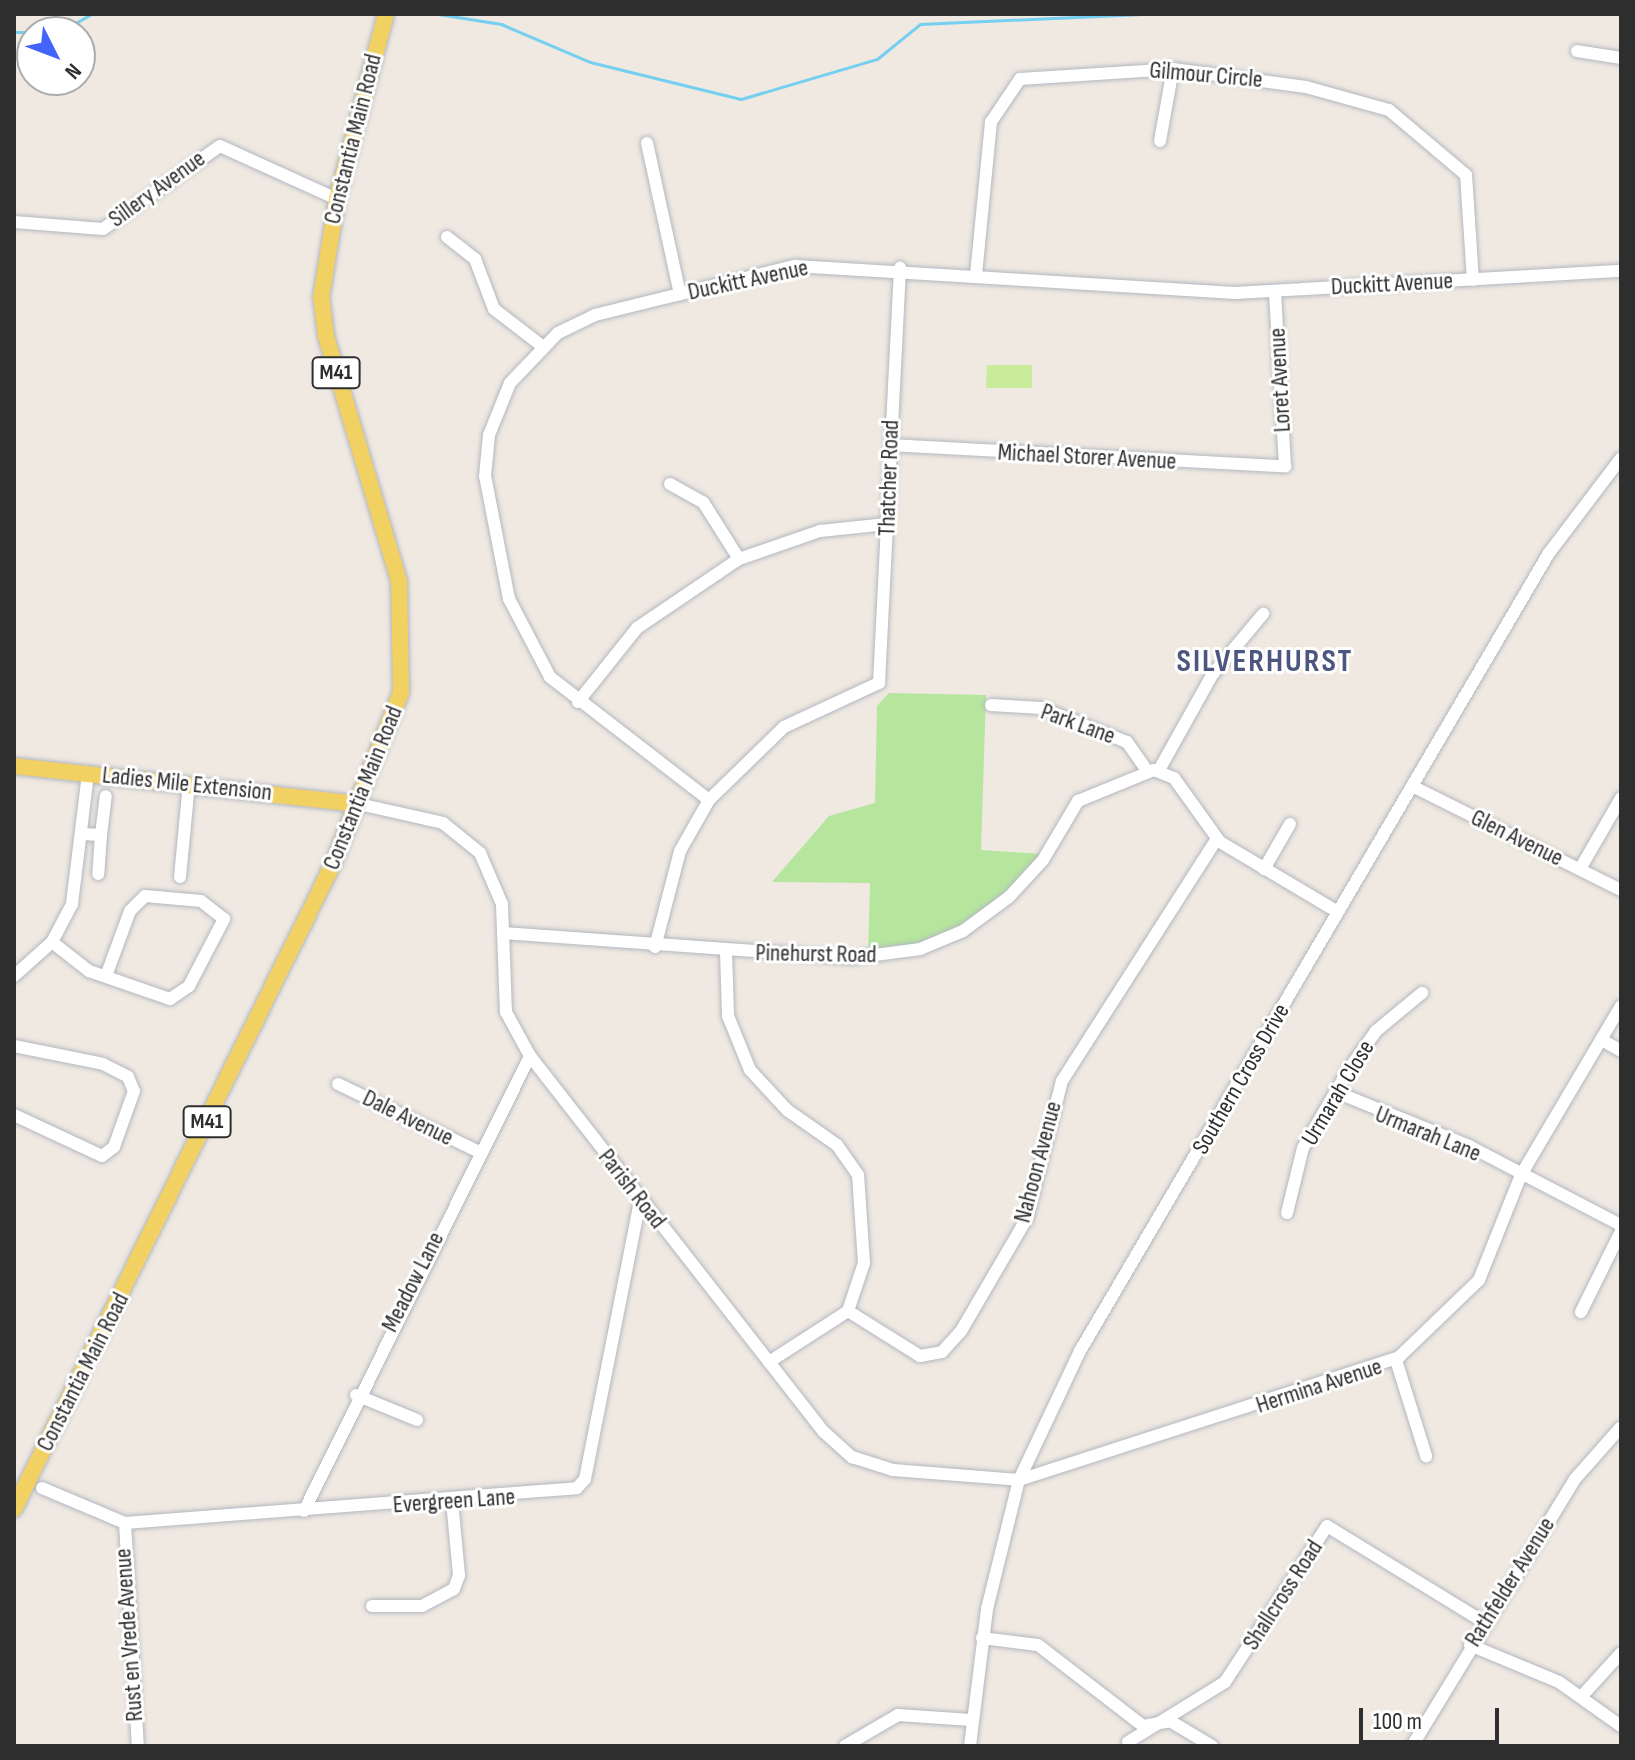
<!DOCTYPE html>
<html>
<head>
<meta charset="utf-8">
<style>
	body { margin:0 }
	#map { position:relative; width:1635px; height:1760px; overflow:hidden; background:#efe9e1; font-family:"Sofia Sans Condensed",sans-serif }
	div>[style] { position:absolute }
	.green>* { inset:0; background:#b6e59e }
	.pitch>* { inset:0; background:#c9ec9a }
	.stream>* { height:3px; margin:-1.5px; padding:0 1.5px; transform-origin:1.5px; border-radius:1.5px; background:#75cff0 }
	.roads { filter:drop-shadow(0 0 2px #b4b7c1) drop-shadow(0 0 2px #b4b7c1) }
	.minor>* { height:12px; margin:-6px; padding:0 6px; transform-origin:6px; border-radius:6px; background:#fff }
	.major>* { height:16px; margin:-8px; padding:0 8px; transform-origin:8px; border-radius:8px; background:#f2d163 }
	span { translate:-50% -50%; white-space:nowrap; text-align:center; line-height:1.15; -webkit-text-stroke:6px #fff; paint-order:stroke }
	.shield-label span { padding:2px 6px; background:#fff; border:2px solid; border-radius:6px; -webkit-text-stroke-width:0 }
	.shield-label { font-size:22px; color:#2e2e2e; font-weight:700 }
	.street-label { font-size:24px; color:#2e2e2e }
	.district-label { font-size:32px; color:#4d5680; font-weight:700; letter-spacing:2px }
	.frame { position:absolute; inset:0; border:16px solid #2e2e2e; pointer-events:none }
	.north { position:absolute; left:16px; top:16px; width:80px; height:80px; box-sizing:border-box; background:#fff; border:2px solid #ababab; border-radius:50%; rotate:132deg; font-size:22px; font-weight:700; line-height:32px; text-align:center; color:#2e2e2e }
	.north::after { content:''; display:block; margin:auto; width:28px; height:36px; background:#4264fb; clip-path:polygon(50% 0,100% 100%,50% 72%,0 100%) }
	.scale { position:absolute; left:1359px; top:1708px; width:140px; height:36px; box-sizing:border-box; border:4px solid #2e2e2e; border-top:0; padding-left:10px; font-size:24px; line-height:28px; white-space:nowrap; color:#2e2e2e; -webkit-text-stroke:6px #fff; paint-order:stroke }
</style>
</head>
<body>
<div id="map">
	<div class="green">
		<i style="clip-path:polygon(889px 693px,986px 695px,981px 850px,1043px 854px,979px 918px,919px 946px,868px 955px,870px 883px,772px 882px,829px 816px,875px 803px,877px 706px)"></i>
	</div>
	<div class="pitch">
		<i style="clip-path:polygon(987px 365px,1032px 365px,1032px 388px,986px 388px)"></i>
	</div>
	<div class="stream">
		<i style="left:438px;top:14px;width:64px;rotate:9deg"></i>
		<i style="left:501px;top:24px;width:97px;rotate:23.1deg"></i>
		<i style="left:590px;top:62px;width:155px;rotate:13.8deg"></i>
		<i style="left:741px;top:99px;width:142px;rotate:-16.4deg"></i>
		<i style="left:877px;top:59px;width:55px;rotate:-39.1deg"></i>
		<i style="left:920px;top:24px;width:223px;rotate:-2.6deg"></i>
		<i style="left:14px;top:32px;width:18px"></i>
		<i style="left:36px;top:32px;width:31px;rotate:-7deg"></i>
		<i style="left:67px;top:28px;width:28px;rotate:-30deg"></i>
	</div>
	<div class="roads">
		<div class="minor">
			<i style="left:1577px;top:51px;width:45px;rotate:9deg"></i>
			<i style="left:1160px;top:141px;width:73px;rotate:-79.8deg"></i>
			<i style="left:647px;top:143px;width:155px;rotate:77.7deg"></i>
			<i style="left:14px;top:222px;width:89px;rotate:4.5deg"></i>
			<i style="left:103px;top:229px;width:143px;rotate:-35.4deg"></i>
			<i style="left:220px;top:146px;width:128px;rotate:24.4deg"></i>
			<i style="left:447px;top:237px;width:36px;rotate:38deg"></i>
			<i style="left:475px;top:259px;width:53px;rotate:69.2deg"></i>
			<i style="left:494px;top:309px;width:61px;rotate:37.6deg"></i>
			<i style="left:976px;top:275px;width:154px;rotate:-84.4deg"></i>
			<i style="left:991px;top:122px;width:52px;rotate:-56deg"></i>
			<i style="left:1020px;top:79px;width:153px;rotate:-3.7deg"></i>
			<i style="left:1173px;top:69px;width:134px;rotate:7.7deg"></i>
			<i style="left:1306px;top:87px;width:86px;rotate:15.5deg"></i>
			<i style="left:1389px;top:110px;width:101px;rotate:40.2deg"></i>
			<i style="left:1466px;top:175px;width:105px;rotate:86.2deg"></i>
			<i style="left:891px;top:445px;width:395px;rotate:3.1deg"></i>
			<i style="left:1285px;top:466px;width:173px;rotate:-93.3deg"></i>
			<i style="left:670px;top:484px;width:38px;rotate:29deg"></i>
			<i style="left:703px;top:502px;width:67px;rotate:57.7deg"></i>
			<i style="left:578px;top:702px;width:95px;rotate:-51.4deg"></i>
			<i style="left:637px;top:628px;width:123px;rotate:-34.1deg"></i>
			<i style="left:739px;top:559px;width:86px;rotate:-19.1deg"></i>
			<i style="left:820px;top:531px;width:67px;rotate:-6deg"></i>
			<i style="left:991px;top:705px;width:50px;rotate:3.4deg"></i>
			<i style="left:1041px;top:708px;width:92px;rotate:21.6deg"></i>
			<i style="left:1127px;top:742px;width:35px;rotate:55deg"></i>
			<i style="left:1159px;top:770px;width:109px;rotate:-60.8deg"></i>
			<i style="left:1212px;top:675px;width:80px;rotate:-50.1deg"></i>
			<i style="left:1412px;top:786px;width:233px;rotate:26.5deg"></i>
			<i style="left:709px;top:800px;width:201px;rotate:-142.3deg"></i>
			<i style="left:550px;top:677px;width:88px;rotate:-117.7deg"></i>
			<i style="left:509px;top:599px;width:125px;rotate:-101deg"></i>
			<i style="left:485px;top:476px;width:41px;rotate:-84.4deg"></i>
			<i style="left:489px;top:435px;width:56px;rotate:-68deg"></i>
			<i style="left:510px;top:383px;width:69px;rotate:-46.2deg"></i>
			<i style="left:558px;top:333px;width:41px;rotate:-25.9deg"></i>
			<i style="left:595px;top:315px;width:206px;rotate:-13.8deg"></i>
			<i style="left:795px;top:266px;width:441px;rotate:3.5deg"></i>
			<i style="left:1235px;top:293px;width:387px;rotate:-3.3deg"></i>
			<i style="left:359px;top:804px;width:86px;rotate:12.7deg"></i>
			<i style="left:443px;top:823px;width:48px;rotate:39deg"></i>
			<i style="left:480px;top:853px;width:56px;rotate:66.7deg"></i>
			<i style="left:502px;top:904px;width:108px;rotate:87.9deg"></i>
			<i style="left:506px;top:1012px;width:50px;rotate:61.4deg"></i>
			<i style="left:530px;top:1056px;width:477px;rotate:52deg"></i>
			<i style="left:824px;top:1432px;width:38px;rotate:42deg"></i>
			<i style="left:852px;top:1457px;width:43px;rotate:17.6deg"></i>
			<i style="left:893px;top:1470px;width:126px;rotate:4.5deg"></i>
			<i style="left:1019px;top:1480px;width:399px;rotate:-17.9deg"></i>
			<i style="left:1399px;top:1357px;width:111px;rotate:-43.9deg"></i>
			<i style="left:1479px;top:1280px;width:113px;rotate:-68.2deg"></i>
			<i style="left:1521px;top:1175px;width:196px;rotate:-59.4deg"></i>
			<i style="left:82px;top:834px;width:19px;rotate:3deg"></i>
			<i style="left:101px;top:835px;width:39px;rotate:94deg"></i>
			<i style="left:101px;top:835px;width:39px;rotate:-83deg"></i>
			<i style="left:1264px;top:869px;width:52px;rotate:-60deg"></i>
			<i style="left:1580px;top:869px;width:82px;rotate:-60deg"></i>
			<i style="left:180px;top:877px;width:93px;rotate:-84.5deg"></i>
			<i style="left:503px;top:933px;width:350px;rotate:4.1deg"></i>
			<i style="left:852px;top:958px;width:69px;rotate:-7.5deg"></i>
			<i style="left:920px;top:949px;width:47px;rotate:-22.7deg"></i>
			<i style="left:963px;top:931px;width:57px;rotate:-36.5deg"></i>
			<i style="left:1009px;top:897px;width:50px;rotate:-47.4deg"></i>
			<i style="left:1043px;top:860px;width:69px;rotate:-59.3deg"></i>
			<i style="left:1078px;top:801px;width:82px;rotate:-22.2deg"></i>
			<i style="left:1154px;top:770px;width:22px;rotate:22deg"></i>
			<i style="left:1174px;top:778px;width:79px;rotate:54.3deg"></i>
			<i style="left:1220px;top:842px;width:137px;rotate:30.7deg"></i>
			<i style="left:52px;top:942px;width:47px;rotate:38.1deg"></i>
			<i style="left:89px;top:971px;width:86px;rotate:19.1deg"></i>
			<i style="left:170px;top:999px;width:23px;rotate:-34deg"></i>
			<i style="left:189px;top:986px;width:76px;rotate:-62.4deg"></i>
			<i style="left:224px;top:919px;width:29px;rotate:-142deg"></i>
			<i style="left:201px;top:901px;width:56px;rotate:-174.9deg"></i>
			<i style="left:145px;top:896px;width:21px;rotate:135deg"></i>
			<i style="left:130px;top:911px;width:69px;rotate:110.3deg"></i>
			<i style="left:655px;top:947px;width:99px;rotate:-75.4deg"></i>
			<i style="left:680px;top:851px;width:59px;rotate:-60.4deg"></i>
			<i style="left:709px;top:800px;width:105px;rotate:-44.2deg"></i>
			<i style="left:784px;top:727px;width:105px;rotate:-24.9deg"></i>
			<i style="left:879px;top:683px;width:416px;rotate:-87.1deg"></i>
			<i style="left:726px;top:951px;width:65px;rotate:88.2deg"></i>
			<i style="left:728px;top:1016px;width:58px;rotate:67.8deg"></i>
			<i style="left:750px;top:1070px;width:54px;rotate:47.2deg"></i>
			<i style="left:787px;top:1110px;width:61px;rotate:35deg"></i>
			<i style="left:837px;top:1145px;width:37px;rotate:55deg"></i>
			<i style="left:858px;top:1175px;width:88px;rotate:86.1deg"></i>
			<i style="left:864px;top:1263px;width:51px;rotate:108.4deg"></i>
			<i style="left:14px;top:976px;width:51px;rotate:-41.8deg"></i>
			<i style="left:52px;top:942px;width:43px;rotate:-62.2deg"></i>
			<i style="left:72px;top:904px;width:131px;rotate:-83deg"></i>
			<i style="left:1602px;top:1040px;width:22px;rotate:30deg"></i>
			<i style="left:14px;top:1046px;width:91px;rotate:11.4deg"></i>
			<i style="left:103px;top:1064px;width:28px;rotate:27deg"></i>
			<i style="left:128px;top:1077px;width:15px;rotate:67deg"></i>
			<i style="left:134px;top:1091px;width:59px;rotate:109.7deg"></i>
			<i style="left:114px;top:1147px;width:15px;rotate:143deg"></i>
			<i style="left:102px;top:1156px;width:97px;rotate:-155deg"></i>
			<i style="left:338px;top:1084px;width:157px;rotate:25.7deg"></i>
			<i style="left:1336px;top:1092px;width:144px;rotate:22.1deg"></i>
			<i style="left:1469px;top:1146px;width:171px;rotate:27.5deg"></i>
			<i style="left:1287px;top:1213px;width:67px;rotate:-76.2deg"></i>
			<i style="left:1303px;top:1148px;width:91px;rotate:-59.8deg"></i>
			<i style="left:1349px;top:1069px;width:47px;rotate:-54.6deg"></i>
			<i style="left:1376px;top:1031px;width:60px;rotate:-39.6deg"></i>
			<i style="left:848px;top:1311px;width:85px;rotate:32deg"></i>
			<i style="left:920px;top:1356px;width:22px;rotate:-10deg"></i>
			<i style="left:942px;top:1352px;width:28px;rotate:-48deg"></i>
			<i style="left:961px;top:1331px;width:131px;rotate:-59.7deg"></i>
			<i style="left:1027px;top:1218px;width:141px;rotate:-75.7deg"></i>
			<i style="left:1062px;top:1081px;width:286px;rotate:-57.4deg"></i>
			<i style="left:1581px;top:1312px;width:90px;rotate:-63.7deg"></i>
			<i style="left:1396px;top:1360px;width:101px;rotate:72.6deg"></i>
			<i style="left:769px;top:1362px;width:94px;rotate:-32.8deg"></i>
			<i style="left:356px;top:1395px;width:66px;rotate:22.3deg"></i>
			<i style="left:42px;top:1488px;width:90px;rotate:22.9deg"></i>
			<i style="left:125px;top:1523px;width:453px;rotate:-4.4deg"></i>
			<i style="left:577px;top:1488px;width:12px;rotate:-48deg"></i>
			<i style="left:585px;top:1479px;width:284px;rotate:-78.8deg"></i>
			<i style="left:304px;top:1511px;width:508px;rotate:-63.59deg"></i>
			<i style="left:125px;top:1523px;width:223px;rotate:86.7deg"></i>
			<i style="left:372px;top:1606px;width:50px"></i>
			<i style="left:422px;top:1606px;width:36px;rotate:-28deg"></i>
			<i style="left:454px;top:1589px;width:15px;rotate:-70deg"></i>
			<i style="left:459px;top:1575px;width:74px;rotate:-95.4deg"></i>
			<i style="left:982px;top:1638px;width:56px;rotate:7.1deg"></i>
			<i style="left:1038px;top:1645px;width:133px;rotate:37.6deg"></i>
			<i style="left:1143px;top:1726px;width:27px;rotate:-10deg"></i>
			<i style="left:1170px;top:1721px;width:49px;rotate:30.8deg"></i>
			<i style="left:1470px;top:1645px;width:96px;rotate:22.6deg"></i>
			<i style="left:1559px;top:1682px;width:76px;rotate:35.4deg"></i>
			<i style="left:1581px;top:1697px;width:59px;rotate:-47.7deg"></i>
			<i style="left:1128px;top:1742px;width:114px;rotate:-31.7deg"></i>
			<i style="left:1225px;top:1682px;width:186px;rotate:-56.8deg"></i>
			<i style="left:1327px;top:1526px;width:185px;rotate:31.5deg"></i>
			<i style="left:845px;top:1746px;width:61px;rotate:-30.3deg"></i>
			<i style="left:898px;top:1715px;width:73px;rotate:3.9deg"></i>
			<i style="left:970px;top:1746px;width:138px;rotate:-82.9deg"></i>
			<i style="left:987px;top:1609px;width:133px;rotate:-76.1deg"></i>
			<i style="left:1019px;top:1480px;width:143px;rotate:-64.7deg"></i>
			<i style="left:1080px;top:1351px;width:926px;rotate:-59.56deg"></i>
			<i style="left:1549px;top:553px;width:119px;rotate:-52.8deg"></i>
			<i style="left:1412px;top:1746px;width:313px;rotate:-58.6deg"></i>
			<i style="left:1575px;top:1479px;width:69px;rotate:-48.5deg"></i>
		</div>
		<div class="major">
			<i style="left:14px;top:766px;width:347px;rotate:6.3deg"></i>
			<i style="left:14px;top:1509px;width:720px;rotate:-63.68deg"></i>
			<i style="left:333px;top:864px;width:185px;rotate:-68.4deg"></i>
			<i style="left:401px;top:692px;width:111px;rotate:-91deg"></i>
			<i style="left:399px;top:581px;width:256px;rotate:-106.6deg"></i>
			<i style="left:326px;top:336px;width:38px;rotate:-97deg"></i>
			<i style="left:321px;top:298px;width:100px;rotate:-80.8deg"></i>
			<i style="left:337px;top:199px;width:191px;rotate:-75.2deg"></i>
		</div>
	</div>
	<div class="shield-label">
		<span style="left:336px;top:373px">M41</span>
		<span style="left:207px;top:1122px">M41</span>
	</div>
	<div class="street-label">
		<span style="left:1206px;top:75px;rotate:5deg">Gilmour Circle</span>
		<span style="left:353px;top:139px;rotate:-76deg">Constantia Main Road</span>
		<span style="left:157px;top:189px;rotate:-36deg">Sillery Avenue</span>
		<span style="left:748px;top:280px;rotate:-12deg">Duckitt Avenue</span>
		<span style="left:1392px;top:284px;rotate:-3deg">Duckitt Avenue</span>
		<span style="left:1280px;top:380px;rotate:-93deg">Loret Avenue</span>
		<span style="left:1087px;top:457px;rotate:3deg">Michael Storer Avenue</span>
		<span style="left:889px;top:478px;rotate:-88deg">Thatcher Road</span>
		<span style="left:1078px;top:724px;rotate:20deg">Park Lane</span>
		<span style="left:187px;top:784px;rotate:6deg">Ladies Mile Extension</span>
		<span style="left:363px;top:788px;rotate:-68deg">Constantia Main Road</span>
		<span style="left:1517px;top:838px;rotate:26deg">Glen Avenue</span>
		<span style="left:816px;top:954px;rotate:1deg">Pinehurst Road</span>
		<span style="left:1241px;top:1079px;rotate:-60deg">Southern Cross Drive</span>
		<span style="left:1338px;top:1093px;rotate:-59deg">Urmarah Close</span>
		<span style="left:408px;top:1118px;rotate:26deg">Dale Avenue</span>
		<span style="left:1428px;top:1134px;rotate:22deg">Urmarah Lane</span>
		<span style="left:1038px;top:1162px;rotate:-75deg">Nahoon Avenue</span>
		<span style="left:632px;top:1189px;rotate:52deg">Parish Road</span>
		<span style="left:413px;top:1282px;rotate:-63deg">Meadow Lane</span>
		<span style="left:83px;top:1372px;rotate:-63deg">Constantia Main Road</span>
		<span style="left:1319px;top:1386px;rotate:-18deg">Hermina Avenue</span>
		<span style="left:454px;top:1501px;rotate:-4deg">Evergreen Lane</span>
		<span style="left:1510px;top:1582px;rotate:-58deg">Rathfelder Avenue</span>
		<span style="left:1283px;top:1595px;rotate:-57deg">Shallcross Road</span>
		<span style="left:129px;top:1635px;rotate:-94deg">Rust en Vrede Avenue</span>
	</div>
	<div class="district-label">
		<span style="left:1265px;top:662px">SILVERHURST</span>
	</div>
	<div class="frame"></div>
	<div class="north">N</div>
	<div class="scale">100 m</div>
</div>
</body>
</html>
